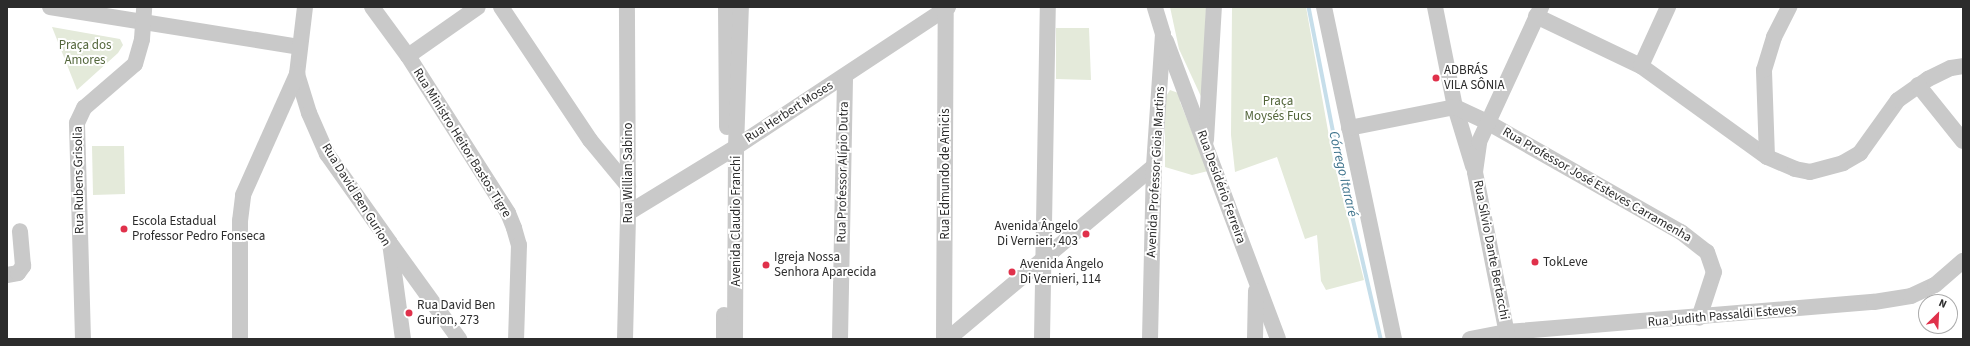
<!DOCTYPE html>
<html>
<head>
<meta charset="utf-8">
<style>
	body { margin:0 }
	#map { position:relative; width:1970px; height:346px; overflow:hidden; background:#fff; font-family:"Source Sans 3",sans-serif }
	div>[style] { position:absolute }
	.green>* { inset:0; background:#e4eada }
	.stream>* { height:3.5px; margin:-1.75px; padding:0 1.75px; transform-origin:1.75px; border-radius:1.75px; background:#c6deea }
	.minor>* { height:16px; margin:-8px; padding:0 8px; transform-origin:8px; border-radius:8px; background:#c9c9c9 }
	.dots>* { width:11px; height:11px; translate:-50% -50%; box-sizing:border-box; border:2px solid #fff; border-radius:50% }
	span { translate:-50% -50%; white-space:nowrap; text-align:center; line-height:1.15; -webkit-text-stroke:4px #fff; paint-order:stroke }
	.park-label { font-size:13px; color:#53663b }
	.poi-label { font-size:13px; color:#2c2c2c }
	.left { translate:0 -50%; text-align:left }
	.right { translate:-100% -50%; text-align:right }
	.street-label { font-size:13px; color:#2c2c2c }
	.water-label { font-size:14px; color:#3d738c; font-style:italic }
	.frame { position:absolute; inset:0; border:8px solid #2c2c2c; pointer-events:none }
	.north { position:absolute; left:1918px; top:294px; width:40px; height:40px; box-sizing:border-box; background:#fff; border:1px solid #ababab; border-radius:50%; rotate:24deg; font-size:11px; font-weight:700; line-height:16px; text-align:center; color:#2c2c2c }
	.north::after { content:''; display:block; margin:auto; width:14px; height:18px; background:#e0314b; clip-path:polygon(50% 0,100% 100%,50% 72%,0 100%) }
</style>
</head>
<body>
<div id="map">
	<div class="green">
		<i style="clip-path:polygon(1170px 7px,1206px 7px,1204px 103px,1179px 49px)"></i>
		<i style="clip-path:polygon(1232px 7px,1306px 7px,1333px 159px,1364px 280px,1326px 290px,1321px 281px,1317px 235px,1305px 239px,1277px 157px,1235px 172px,1231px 135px)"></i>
		<i style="clip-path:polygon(52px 27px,120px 39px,123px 45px,118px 53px,77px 90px)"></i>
		<i style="clip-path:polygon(1056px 28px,1089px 28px,1091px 80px,1056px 79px)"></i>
		<i style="clip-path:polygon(1170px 90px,1181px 94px,1180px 102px,1208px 171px,1192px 175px,1165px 167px,1165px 98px)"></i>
		<i style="clip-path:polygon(92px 146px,124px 146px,125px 194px,93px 195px)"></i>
	</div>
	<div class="stream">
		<i style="left:1309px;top:7px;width:141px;rotate:78.9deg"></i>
		<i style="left:1336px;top:145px;width:199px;rotate:76.9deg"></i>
	</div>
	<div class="minor">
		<i style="left:50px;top:7px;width:252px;rotate:9.1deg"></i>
		<i style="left:305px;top:7px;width:67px;rotate:96.8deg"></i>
		<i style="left:297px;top:74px;width:41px;rotate:72.9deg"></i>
		<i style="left:309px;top:113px;width:45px;rotate:66.3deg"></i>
		<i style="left:327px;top:154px;width:109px;rotate:54.7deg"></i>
		<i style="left:390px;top:243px;width:97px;rotate:82.3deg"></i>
		<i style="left:372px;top:7px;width:61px;rotate:53.7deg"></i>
		<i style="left:408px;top:56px;width:186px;rotate:57.5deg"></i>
		<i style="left:508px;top:213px;width:16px;rotate:68deg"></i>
		<i style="left:514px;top:228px;width:18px;rotate:74deg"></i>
		<i style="left:519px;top:245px;width:94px;rotate:91.8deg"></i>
		<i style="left:501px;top:7px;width:160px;rotate:56.2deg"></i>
		<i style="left:590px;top:140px;width:60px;rotate:50.4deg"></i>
		<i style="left:726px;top:7px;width:120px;rotate:89.5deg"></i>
		<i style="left:1324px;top:7px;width:339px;rotate:78.1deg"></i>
		<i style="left:1435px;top:7px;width:102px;rotate:78.7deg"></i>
		<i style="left:1455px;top:107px;width:62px;rotate:73deg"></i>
		<i style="left:1536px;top:16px;width:116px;rotate:25.5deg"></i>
		<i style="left:1641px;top:66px;width:155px;rotate:35.8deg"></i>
		<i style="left:1767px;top:157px;width:30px;rotate:23deg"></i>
		<i style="left:1795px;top:169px;width:15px;rotate:11deg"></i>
		<i style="left:1810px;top:172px;width:34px;rotate:-15deg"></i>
		<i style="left:1843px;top:163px;width:20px;rotate:-30deg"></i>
		<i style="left:1860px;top:153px;width:65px;rotate:-54.4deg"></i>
		<i style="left:1898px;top:100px;width:37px;rotate:-35deg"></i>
		<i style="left:1928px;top:79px;width:25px;rotate:-26deg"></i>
		<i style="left:1951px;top:68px;width:12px;rotate:-9deg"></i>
		<i style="left:1166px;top:41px;width:318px;rotate:69.4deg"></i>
		<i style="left:408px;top:56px;width:85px;rotate:-35deg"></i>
		<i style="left:1641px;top:66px;width:65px;rotate:-65.4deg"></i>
		<i style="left:1918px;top:85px;width:72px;rotate:51.2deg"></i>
		<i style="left:1455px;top:107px;width:35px;rotate:25deg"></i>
		<i style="left:1487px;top:122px;width:223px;rotate:29.6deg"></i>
		<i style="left:1681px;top:232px;width:33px;rotate:38deg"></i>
		<i style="left:1707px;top:252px;width:21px;rotate:71deg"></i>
		<i style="left:1714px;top:272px;width:48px;rotate:108.1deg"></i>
		<i style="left:1349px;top:128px;width:108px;rotate:-11.2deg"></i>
		<i style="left:1206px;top:140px;width:133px;rotate:-86.6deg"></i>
		<i style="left:1767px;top:157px;width:87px;rotate:-92deg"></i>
		<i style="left:1764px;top:70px;width:34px;rotate:-73deg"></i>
		<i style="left:1774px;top:37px;width:34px;rotate:-63deg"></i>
		<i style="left:628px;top:213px;width:127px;rotate:-31.4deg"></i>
		<i style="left:736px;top:147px;width:254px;rotate:-33.4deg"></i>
		<i style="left:392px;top:246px;width:115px;rotate:54.2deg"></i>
		<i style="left:7px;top:275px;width:11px;rotate:-10deg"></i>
		<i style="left:18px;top:273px;width:9px;rotate:-54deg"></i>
		<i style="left:23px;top:266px;width:35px;rotate:-95deg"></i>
		<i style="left:83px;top:339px;width:216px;rotate:-91.6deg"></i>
		<i style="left:77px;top:123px;width:17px;rotate:-65deg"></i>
		<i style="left:84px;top:108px;width:67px;rotate:-40.8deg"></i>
		<i style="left:135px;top:64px;width:26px;rotate:-74deg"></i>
		<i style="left:142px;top:39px;width:32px;rotate:-86deg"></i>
		<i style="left:240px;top:339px;width:118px;rotate:-90deg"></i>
		<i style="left:240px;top:221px;width:26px;rotate:-83deg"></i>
		<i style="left:243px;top:195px;width:133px;rotate:-65.9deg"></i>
		<i style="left:625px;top:339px;width:126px;rotate:-88.6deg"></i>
		<i style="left:628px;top:213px;width:206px;rotate:-90.3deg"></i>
		<i style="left:724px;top:339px;width:24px;rotate:-90deg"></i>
		<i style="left:735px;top:339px;width:192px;rotate:-89.7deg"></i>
		<i style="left:736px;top:147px;width:140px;rotate:-88deg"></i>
		<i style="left:840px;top:339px;width:263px;rotate:-88.9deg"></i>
		<i style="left:944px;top:339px;width:331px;rotate:-89.7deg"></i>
		<i style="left:948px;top:339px;width:269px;rotate:-40deg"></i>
		<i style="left:1042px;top:339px;width:332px;rotate:-89deg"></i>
		<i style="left:1150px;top:339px;width:173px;rotate:-88.7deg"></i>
		<i style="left:1154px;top:166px;width:132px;rotate:-86.1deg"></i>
		<i style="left:1163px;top:34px;width:28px;rotate:-107deg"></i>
		<i style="left:1255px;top:339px;width:48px;rotate:-88.8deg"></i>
		<i style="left:1470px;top:339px;width:38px;rotate:-11deg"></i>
		<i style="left:1507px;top:332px;width:368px;rotate:-4.7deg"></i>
		<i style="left:1874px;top:302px;width:37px;rotate:-9deg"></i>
		<i style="left:1911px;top:296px;width:26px;rotate:-25deg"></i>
		<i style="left:1935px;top:285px;width:37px;rotate:-41deg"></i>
		<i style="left:1508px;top:339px;width:170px;rotate:-101.2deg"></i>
		<i style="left:1475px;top:172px;width:30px;rotate:-82deg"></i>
		<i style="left:1479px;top:142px;width:149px;rotate:-65.3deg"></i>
	</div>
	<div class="dots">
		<i style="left:1436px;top:78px;background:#e0314b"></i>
		<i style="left:124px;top:229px;background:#e0314b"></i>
		<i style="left:1086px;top:234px;background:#e0314b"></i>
		<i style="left:1535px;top:262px;background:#e0314b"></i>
		<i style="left:766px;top:265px;background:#e0314b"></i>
		<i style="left:1012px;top:272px;background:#e0314b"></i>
		<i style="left:409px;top:313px;background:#e0314b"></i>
	</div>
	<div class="park-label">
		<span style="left:85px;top:53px">Praça dos<br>Amores</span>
		<span style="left:1278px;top:109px">Praça<br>Moysés Fucs</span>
	</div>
	<div class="poi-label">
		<span class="left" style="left:1444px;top:78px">ADBRÁS<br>VILA SÔNIA</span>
		<span class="left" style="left:132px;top:229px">Escola Estadual<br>Professor Pedro Fonseca</span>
		<span class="right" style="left:1078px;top:234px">Avenida Ângelo<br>Di Vernieri, 403</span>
		<span class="left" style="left:774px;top:265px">Igreja Nossa<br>Senhora Aparecida</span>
		<span class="left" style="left:1543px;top:262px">TokLeve</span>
		<span class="left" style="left:1020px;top:272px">Avenida Ângelo<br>Di Vernieri, 114</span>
		<span class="left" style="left:417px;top:313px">Rua David Ben<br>Gurion, 273</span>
	</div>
	<div class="street-label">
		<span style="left:789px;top:112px;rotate:-33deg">Rua Herbert Moses</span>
		<span style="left:462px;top:143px;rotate:58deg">Rua Ministro Heitor Bastos Tigre</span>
		<span style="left:843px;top:172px;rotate:-89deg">Rua Professor Alípio Dutra</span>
		<span style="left:1156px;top:172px;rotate:-87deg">Avenida Professor Gioia Martins</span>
		<span style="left:628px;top:173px;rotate:-90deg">Rua Willian Sabino</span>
		<span style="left:945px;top:174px;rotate:-90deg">Rua Edmundo de Amicis</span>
		<span style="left:79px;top:180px;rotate:-91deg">Rua Rubens Grisolia</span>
		<span style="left:1597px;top:185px;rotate:30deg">Rua Professor José Esteves Carramenha</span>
		<span style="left:1221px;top:187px;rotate:70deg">Rua Desidério Ferreira</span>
		<span style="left:356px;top:195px;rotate:58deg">Rua David Ben Gurion</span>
		<span style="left:736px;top:221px;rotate:-90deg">Avenida Claudio Franchi</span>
		<span style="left:1491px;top:250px;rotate:79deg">Rua Sílvio Dante Bertacchi</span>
		<span style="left:1722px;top:316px;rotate:-5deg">Rua Judith Passaldi Esteves</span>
	</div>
	<div class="water-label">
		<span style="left:1343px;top:174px;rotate:77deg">Córrego Itararé</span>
	</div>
	<div class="frame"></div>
	<div class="north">N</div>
</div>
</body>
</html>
